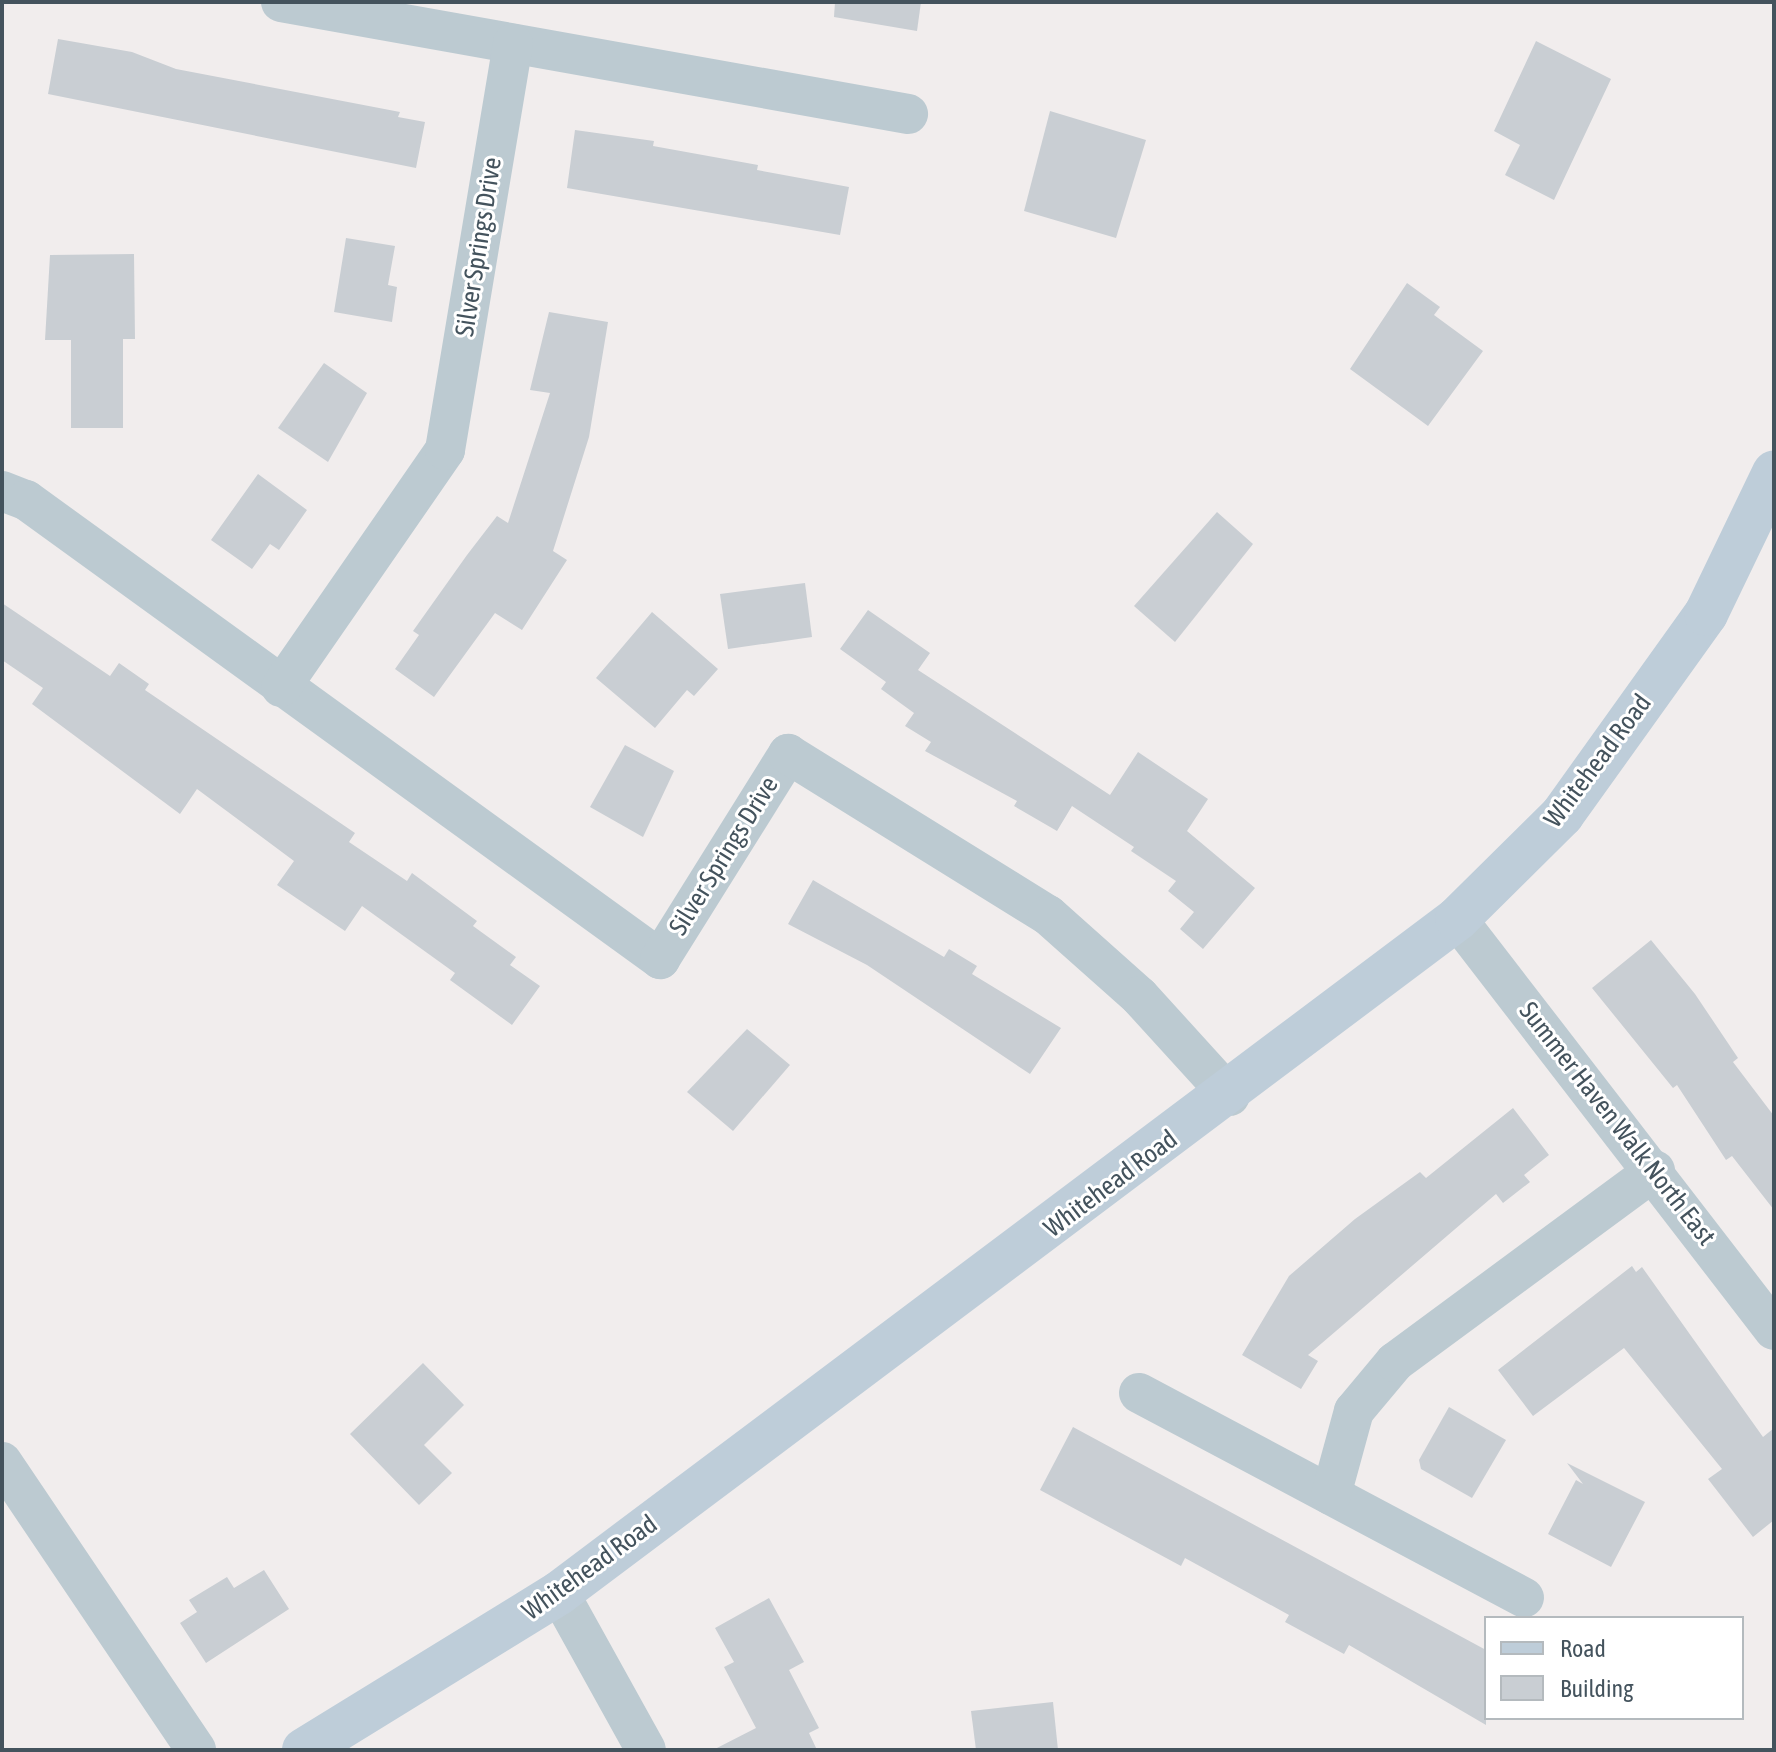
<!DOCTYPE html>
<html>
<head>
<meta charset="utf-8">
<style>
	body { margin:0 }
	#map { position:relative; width:1776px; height:1752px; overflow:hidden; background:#f1eded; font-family:"Asap Condensed",sans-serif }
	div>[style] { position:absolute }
	.building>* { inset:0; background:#c9ced3 }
	.street>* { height:40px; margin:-20px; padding:0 20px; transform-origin:20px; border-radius:20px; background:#bccad1 }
	.secondary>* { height:44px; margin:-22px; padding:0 22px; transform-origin:22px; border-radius:22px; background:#becdd9 }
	span { translate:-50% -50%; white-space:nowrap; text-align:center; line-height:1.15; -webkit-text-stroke:6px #fff; paint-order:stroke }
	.street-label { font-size:26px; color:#44535d }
	.frame { position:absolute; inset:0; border:4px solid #44535d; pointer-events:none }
	.legend { position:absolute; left:1484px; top:1616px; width:260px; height:104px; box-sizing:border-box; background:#fff; border:2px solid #b4babe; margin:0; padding:10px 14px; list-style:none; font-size:24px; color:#44535d }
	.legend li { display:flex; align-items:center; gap:16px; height:40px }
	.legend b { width:40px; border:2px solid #b4babe }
</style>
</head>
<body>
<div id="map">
	<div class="building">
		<i style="clip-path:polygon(835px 2px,921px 2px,917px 31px,834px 17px)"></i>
		<i style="clip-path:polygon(58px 39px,132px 52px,176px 69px,400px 112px,398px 117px,425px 122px,416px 168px,48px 94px)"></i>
		<i style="clip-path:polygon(1536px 41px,1611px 79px,1554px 200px,1505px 175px,1520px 145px,1494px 131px)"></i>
		<i style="clip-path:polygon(1050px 111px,1146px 140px,1116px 238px,1024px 211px)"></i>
		<i style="clip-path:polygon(575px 130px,654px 141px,653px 146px,758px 165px,757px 170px,849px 187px,840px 235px,567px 188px)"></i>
		<i style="clip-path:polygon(346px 238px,395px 246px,388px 285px,397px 287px,392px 322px,334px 312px)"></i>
		<i style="clip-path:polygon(134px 254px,135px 339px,123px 339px,123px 428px,71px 428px,71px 340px,45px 340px,50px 255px)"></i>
		<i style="clip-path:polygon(1407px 283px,1440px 307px,1434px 315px,1483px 351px,1428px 426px,1350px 369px)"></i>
		<i style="clip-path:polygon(549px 312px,608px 322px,589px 437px,553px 551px,567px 560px,522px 630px,495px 613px,434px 697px,395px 669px,419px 635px,413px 631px,467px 555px,497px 516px,508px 523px,550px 393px,530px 390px)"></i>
		<i style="clip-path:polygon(324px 363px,367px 393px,328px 462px,278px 428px)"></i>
		<i style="clip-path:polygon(258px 474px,307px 510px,279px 550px,270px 544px,252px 569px,211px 540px)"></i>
		<i style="clip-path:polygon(1217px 512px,1253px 544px,1175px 642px,1134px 606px)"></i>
		<i style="clip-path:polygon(805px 583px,812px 637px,728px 649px,720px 594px)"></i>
		<i style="clip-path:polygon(2px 603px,110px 676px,119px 663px,149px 684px,145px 690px,355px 833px,349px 842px,407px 881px,412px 873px,477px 921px,473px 926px,516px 957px,510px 965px,540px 986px,512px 1025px,450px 980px,455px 973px,362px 906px,345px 931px,277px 885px,294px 861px,197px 789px,180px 814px,32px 704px,43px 688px,2px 660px)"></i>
		<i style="clip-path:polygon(868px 610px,930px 653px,918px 670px,1110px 795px,1138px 752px,1208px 799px,1187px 831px,1255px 888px,1203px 949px,1180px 929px,1194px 912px,1168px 891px,1176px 881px,1131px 851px,1134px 847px,1072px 806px,1057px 831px,1014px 806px,1017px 801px,925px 751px,931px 742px,905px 726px,914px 713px,881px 689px,886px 682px,840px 649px)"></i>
		<i style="clip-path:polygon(652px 612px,718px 669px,694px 696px,687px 690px,655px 728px,596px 678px)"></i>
		<i style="clip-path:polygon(625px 745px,674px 771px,643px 837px,590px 807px)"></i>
		<i style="clip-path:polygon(813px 880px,944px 957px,949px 949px,977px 966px,972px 974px,1061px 1028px,1030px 1074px,867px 965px,788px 924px)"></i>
		<i style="clip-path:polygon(1651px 940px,1695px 994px,1738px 1058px,1733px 1062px,1774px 1116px,1774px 1210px,1732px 1156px,1726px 1160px,1677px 1085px,1673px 1088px,1592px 988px)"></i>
		<i style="clip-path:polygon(747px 1029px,790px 1065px,733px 1131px,687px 1092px)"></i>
		<i style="clip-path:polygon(1513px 1108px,1549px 1155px,1524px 1175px,1530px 1182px,1503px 1203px,1496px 1194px,1308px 1355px,1318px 1361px,1301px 1389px,1242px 1355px,1289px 1276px,1355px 1219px,1420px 1172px,1426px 1178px)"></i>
		<i style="clip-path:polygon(1632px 1266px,1636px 1272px,1642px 1267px,1763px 1437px,1774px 1428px,1774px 1520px,1753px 1537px,1708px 1479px,1722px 1469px,1624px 1348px,1533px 1416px,1498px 1370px)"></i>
		<i style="clip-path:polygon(423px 1363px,464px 1405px,424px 1445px,452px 1473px,419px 1505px,350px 1434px)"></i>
		<i style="clip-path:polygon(1449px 1407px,1506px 1440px,1472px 1498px,1421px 1469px,1419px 1460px)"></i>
		<i style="clip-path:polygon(1073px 1427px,1486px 1650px,1486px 1725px,1349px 1645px,1344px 1654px,1285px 1622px,1289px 1615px,1185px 1558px,1181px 1566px,1040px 1490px)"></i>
		<i style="clip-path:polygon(1567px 1463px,1645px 1502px,1611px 1567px,1548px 1534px,1576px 1480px,1583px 1484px)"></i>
		<i style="clip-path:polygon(264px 1570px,289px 1609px,206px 1663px,180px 1623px,197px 1612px,189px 1600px,227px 1577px,234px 1588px)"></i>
		<i style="clip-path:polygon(769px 1598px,804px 1662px,789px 1670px,819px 1728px,809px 1733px,817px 1750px,713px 1750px,756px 1728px,724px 1667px,734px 1662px,715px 1628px)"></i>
		<i style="clip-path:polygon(1053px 1702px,1058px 1750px,976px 1750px,971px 1711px)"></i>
	</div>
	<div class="street">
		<i style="left:281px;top:2px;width:637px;rotate:10.13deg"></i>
		<i style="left:2px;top:491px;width:26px;rotate:21deg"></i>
		<i style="left:26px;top:500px;width:783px;rotate:35.9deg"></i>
		<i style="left:660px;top:959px;width:242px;rotate:-58deg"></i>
		<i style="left:788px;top:754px;width:306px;rotate:31.8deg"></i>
		<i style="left:1048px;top:915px;width:122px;rotate:41.7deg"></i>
		<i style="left:1139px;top:996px;width:135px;rotate:47.7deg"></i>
		<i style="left:281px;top:687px;width:288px;rotate:-55.3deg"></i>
		<i style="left:445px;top:450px;width:412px;rotate:-80.5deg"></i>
		<i style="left:1457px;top:919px;width:519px;rotate:52.36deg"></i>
		<i style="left:1139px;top:1393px;width:436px;rotate:28deg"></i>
		<i style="left:2px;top:1462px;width:347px;rotate:56deg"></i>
		<i style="left:1331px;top:1495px;width:87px;rotate:-74.7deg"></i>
		<i style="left:1354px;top:1411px;width:64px;rotate:-50.1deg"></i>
		<i style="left:1395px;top:1362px;width:323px;rotate:-36.4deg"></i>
		<i style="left:559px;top:1593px;width:179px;rotate:61deg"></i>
	</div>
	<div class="secondary">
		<i style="left:304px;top:1750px;width:299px;rotate:-31.6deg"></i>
		<i style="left:559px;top:1593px;width:1123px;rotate:-36.89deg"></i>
		<i style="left:1457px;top:919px;width:148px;rotate:-44.7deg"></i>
		<i style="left:1562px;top:815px;width:247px;rotate:-54.4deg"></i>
		<i style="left:1706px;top:614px;width:157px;rotate:-64.3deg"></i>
	</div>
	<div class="street-label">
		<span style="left:479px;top:247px;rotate:-81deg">Silver Springs Drive</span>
		<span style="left:1598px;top:761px;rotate:-53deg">Whitehead Road</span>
		<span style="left:724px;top:856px;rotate:-58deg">Silver Springs Drive</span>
		<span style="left:1617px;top:1124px;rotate:52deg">Summer Haven Walk North East</span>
		<span style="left:1111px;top:1184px;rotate:-37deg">Whitehead Road</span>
		<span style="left:590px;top:1568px;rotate:-36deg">Whitehead Road</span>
	</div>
	<div class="frame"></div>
	<ul class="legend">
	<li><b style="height:10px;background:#becdd9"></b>Road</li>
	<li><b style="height:22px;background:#c9ced3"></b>Building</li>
	</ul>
</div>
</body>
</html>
